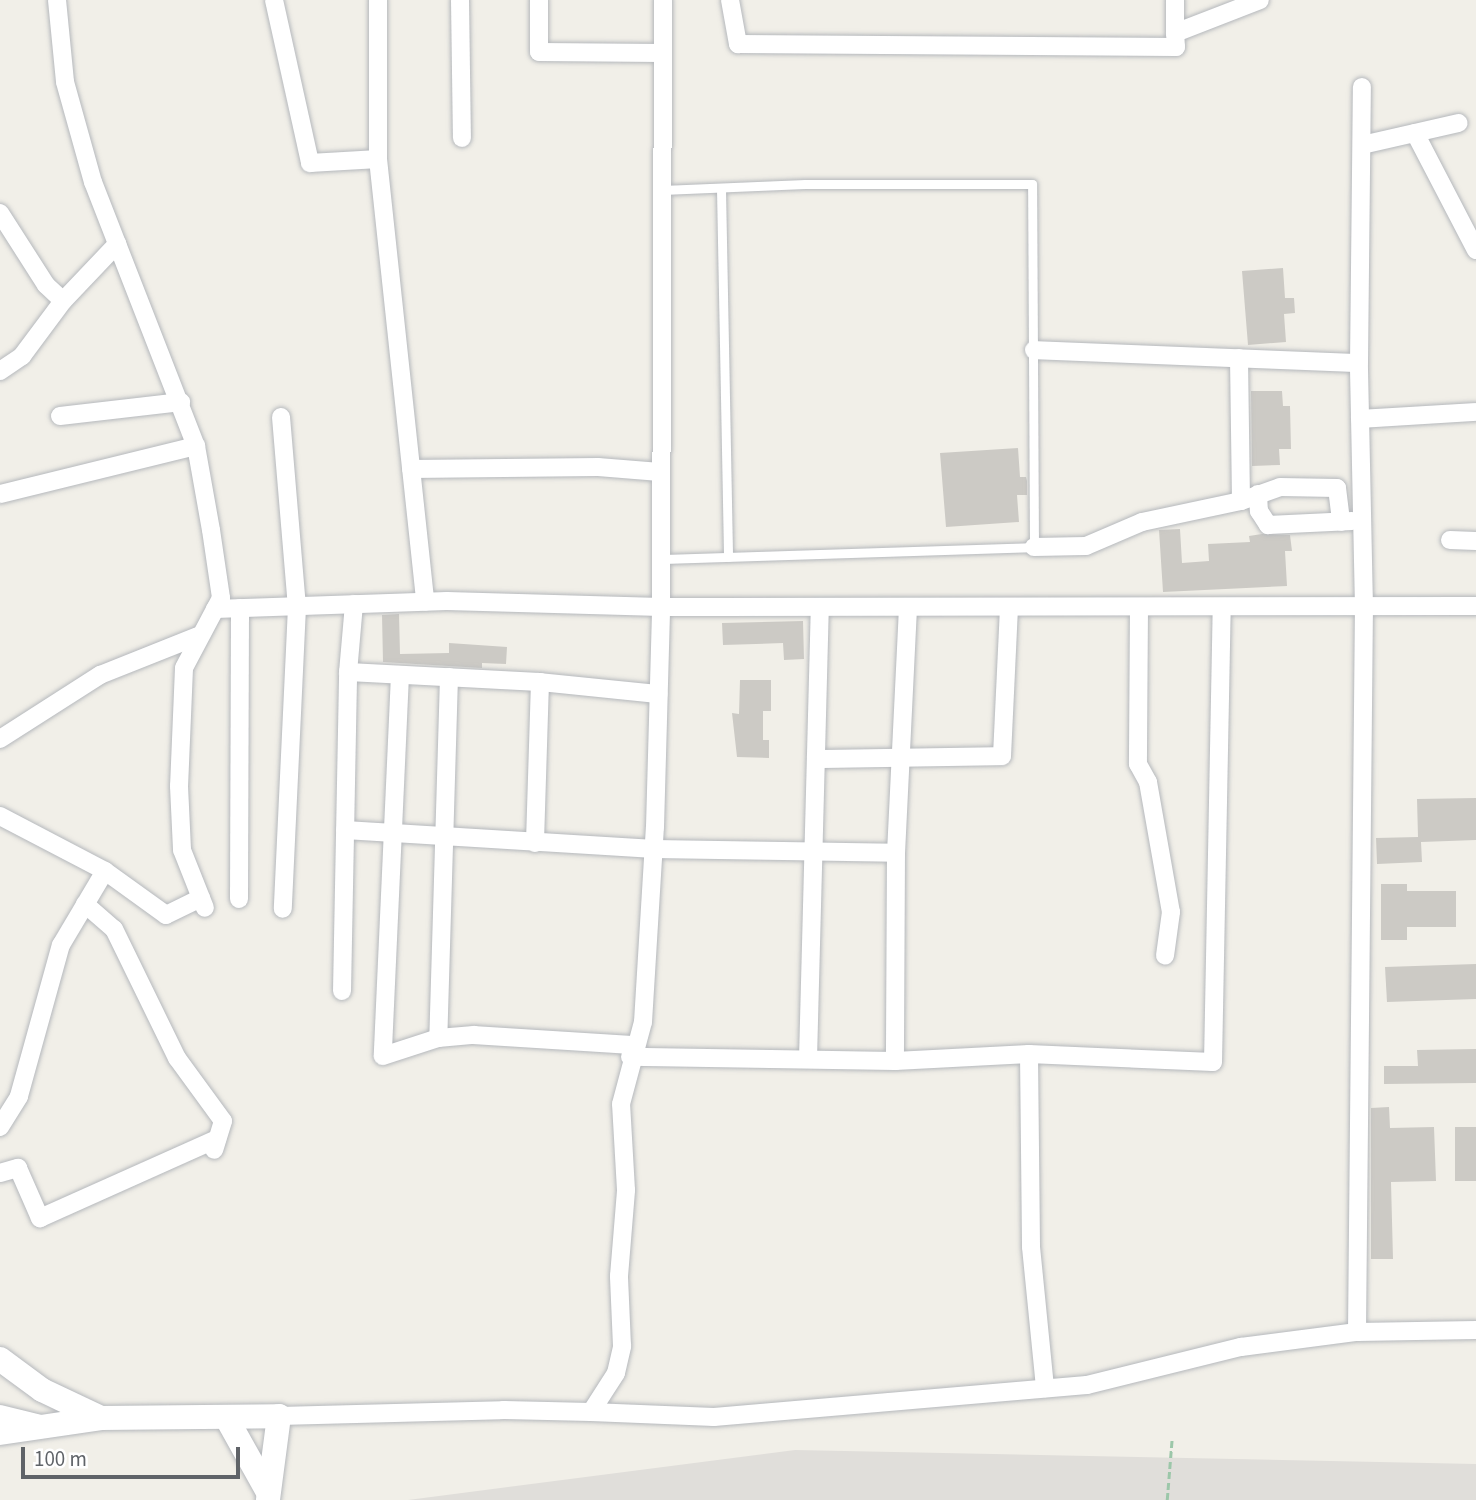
<!DOCTYPE html>
<html>
<head>
<meta charset="utf-8">
<style>
	body { margin:0 }
	#map { position:relative; width:1476px; height:1500px; overflow:hidden; background:#f1efe8; font-family:"Source Sans 3",sans-serif }
	div>[style] { position:absolute }
	.industrial>* { inset:0; background:#e0deda }
	.building>* { inset:0; background:#cccac5 }
	.path>* { height:2.5px; margin-top:-1.25px; transform-origin:0; background:repeating-linear-gradient(90deg,#9cc7a9 0 7px,transparent 0 10.5px) }
	.roads { filter:drop-shadow(0 0 2px #b5b8bc) drop-shadow(0 0 2px #b5b8bc) }
	.lane>* { height:9px; margin:-4.5px; padding:0 4.5px; transform-origin:4.5px; border-radius:4.5px; background:#fff }
	.street>* { height:18px; margin:-9px; padding:0 9px; transform-origin:9px; border-radius:9px; background:#fff }
	.secondary>* { height:24px; margin:-12px; padding:0 12px; transform-origin:12px; border-radius:12px; background:#fff }
	span { translate:-50% -50%; white-space:nowrap; text-align:center; line-height:1.15; -webkit-text-stroke:5px #fff; paint-order:stroke }
	.scale { position:absolute; left:21px; top:1447px; width:219px; height:32px; box-sizing:border-box; border:4px solid #5f6368; border-top:0; padding-left:9px; font-size:21px; line-height:24px; white-space:nowrap; color:#5f6368; -webkit-text-stroke:5px #fff; paint-order:stroke }
</style>
</head>
<body>
<div id="map">
	<div class="industrial">
		<i style="clip-path:polygon(795px 1450px,1476px 1464px,1476px 1500px,408px 1500px)"></i>
	</div>
	<div class="building">
		<i style="clip-path:polygon(1283px 268px,1285px 298px,1294px 298px,1295px 313px,1284px 314px,1286px 342px,1248px 345px,1242px 271px)"></i>
		<i style="clip-path:polygon(1251px 391px,1282px 391px,1283px 406px,1290px 406px,1291px 449px,1279px 449px,1280px 465px,1252px 466px)"></i>
		<i style="clip-path:polygon(1018px 448px,1020px 477px,1026px 477px,1027px 481px,1027px 495px,1017px 495px,1019px 522px,946px 527px,940px 453px)"></i>
		<i style="clip-path:polygon(1180px 529px,1182px 563px,1209px 561px,1208px 544px,1250px 542px,1249px 536px,1262px 534px,1290px 535px,1292px 551px,1285px 551px,1287px 586px,1163px 592px,1159px 530px)"></i>
		<i style="clip-path:polygon(399px 614px,400px 654px,449px 653px,449px 643px,507px 647px,506px 664px,482px 663px,482px 668px,383px 662px,382px 615px)"></i>
		<i style="clip-path:polygon(803px 621px,804px 659px,784px 660px,783px 643px,723px 645px,722px 623px)"></i>
		<i style="clip-path:polygon(740px 680px,771px 680px,771px 711px,763px 711px,763px 740px,769px 740px,769px 758px,737px 757px,732px 713px,739px 714px)"></i>
		<i style="clip-path:polygon(1476px 798px,1476px 840px,1421px 842px,1422px 862px,1377px 864px,1376px 838px,1418px 837px,1417px 799px)"></i>
		<i style="clip-path:polygon(1381px 884px,1407px 884px,1407px 891px,1456px 891px,1456px 927px,1407px 927px,1407px 940px,1381px 940px)"></i>
		<i style="clip-path:polygon(1476px 964px,1476px 999px,1387px 1002px,1385px 967px)"></i>
		<i style="clip-path:polygon(1476px 1049px,1476px 1083px,1384px 1084px,1384px 1066px,1418px 1066px,1417px 1050px)"></i>
		<i style="clip-path:polygon(1389px 1107px,1390px 1128px,1434px 1127px,1436px 1181px,1391px 1182px,1393px 1259px,1371px 1259px,1371px 1108px)"></i>
		<i style="clip-path:polygon(1455px 1127px,1476px 1127px,1476px 1181px,1455px 1181px)"></i>
	</div>
	<div class="path">
		<i style="left:1167px;top:1500px;width:62px;rotate:-85.4deg"></i>
	</div>
	<div class="roads">
		<div class="lane">
			<i style="left:721px;top:189px;width:368px;rotate:88.9deg"></i>
			<i style="left:660px;top:559px;width:374px;rotate:-1.8deg"></i>
			<i style="left:1034px;top:547px;width:363px;rotate:-90.3deg"></i>
			<i style="left:1032px;top:184px;width:227px;rotate:180deg"></i>
			<i style="left:805px;top:184px;width:143px;rotate:177.6deg"></i>
		</div>
		<div class="street">
			<i style="left:57px;top:0;width:82px;rotate:84.4deg"></i>
			<i style="left:65px;top:82px;width:104px;rotate:74.4deg"></i>
			<i style="left:93px;top:182px;width:283px;rotate:68.7deg"></i>
			<i style="left:196px;top:446px;width:85px;rotate:79.9deg"></i>
			<i style="left:211px;top:530px;width:69px;rotate:81.6deg"></i>
			<i style="left:221px;top:598px;width:79px;rotate:117.9deg"></i>
			<i style="left:184px;top:668px;width:118px;rotate:92.4deg"></i>
			<i style="left:179px;top:786px;width:64px;rotate:87.3deg"></i>
			<i style="left:182px;top:850px;width:62px;rotate:68.4deg"></i>
			<i style="left:274px;top:0;width:167px;rotate:77.5deg"></i>
			<i style="left:310px;top:163px;width:68px;rotate:-3.4deg"></i>
			<i style="left:378px;top:159px;width:159px;rotate:-90deg"></i>
			<i style="left:460px;top:0;width:138px;rotate:89.2deg"></i>
			<i style="left:539px;top:0;width:52px;rotate:90deg"></i>
			<i style="left:539px;top:52px;width:123px;rotate:0.5deg"></i>
			<i style="left:730px;top:0;width:45px;rotate:79.7deg"></i>
			<i style="left:738px;top:44px;width:438px;rotate:0.4deg"></i>
			<i style="left:1176px;top:47px;width:14px;rotate:-94deg"></i>
			<i style="left:1175px;top:0;width:33px;rotate:90deg"></i>
			<i style="left:1175px;top:33px;width:91px;rotate:-21.2deg"></i>
			<i style="left:1415px;top:133px;width:132px;rotate:62.5deg"></i>
			<i style="left:1362px;top:145px;width:99px;rotate:-12.8deg"></i>
			<i style="left:378px;top:159px;width:445px;rotate:83.9deg"></i>
			<i style="left:0;top:213px;width:85px;rotate:57.4deg"></i>
			<i style="left:46px;top:285px;width:23px;rotate:43deg"></i>
			<i style="left:63px;top:301px;width:79px;rotate:-46.5deg"></i>
			<i style="left:1034px;top:350px;width:325px;rotate:2.3deg"></i>
			<i style="left:1239px;top:358px;width:143px;rotate:89.2deg"></i>
			<i style="left:0;top:371px;width:27px;rotate:-34deg"></i>
			<i style="left:22px;top:356px;width:69px;rotate:-53.3deg"></i>
			<i style="left:60px;top:416px;width:122px;rotate:-6.6deg"></i>
			<i style="left:281px;top:417px;width:191px;rotate:85.2deg"></i>
			<i style="left:297px;top:607px;width:302px;rotate:92.7deg"></i>
			<i style="left:1360px;top:419px;width:116px;rotate:-3.5deg"></i>
			<i style="left:411px;top:469px;width:187px;rotate:-0.6deg"></i>
			<i style="left:598px;top:467px;width:62px;rotate:4.6deg"></i>
			<i style="left:0;top:494px;width:202px;rotate:-13.8deg"></i>
			<i style="left:1258px;top:494px;width:17px;rotate:87deg"></i>
			<i style="left:1259px;top:511px;width:17px;rotate:57deg"></i>
			<i style="left:1268px;top:525px;width:84px;rotate:-2.7deg"></i>
			<i style="left:1450px;top:540px;width:26px;rotate:2deg"></i>
			<i style="left:1034px;top:547px;width:52px;rotate:-1.1deg"></i>
			<i style="left:1086px;top:546px;width:61px;rotate:-23.2deg"></i>
			<i style="left:1142px;top:522px;width:101px;rotate:-12deg"></i>
			<i style="left:1241px;top:501px;width:41px;rotate:-19.7deg"></i>
			<i style="left:1280px;top:487px;width:57px;rotate:1deg"></i>
			<i style="left:1337px;top:488px;width:34px;rotate:83deg"></i>
			<i style="left:354px;top:604px;width:68px;rotate:95deg"></i>
			<i style="left:348px;top:672px;width:192px;rotate:3deg"></i>
			<i style="left:540px;top:682px;width:161px;rotate:91.8deg"></i>
			<i style="left:1139px;top:608px;width:156px;rotate:90.4deg"></i>
			<i style="left:1138px;top:764px;width:21px;rotate:61deg"></i>
			<i style="left:1148px;top:782px;width:132px;rotate:80deg"></i>
			<i style="left:1171px;top:912px;width:44px;rotate:97.8deg"></i>
			<i style="left:215px;top:609px;width:232px;rotate:-2deg"></i>
			<i style="left:447px;top:601px;width:214px;rotate:1.6deg"></i>
			<i style="left:661px;top:607px;width:815px;rotate:-0.07deg"></i>
			<i style="left:400px;top:675px;width:381px;rotate:92.6deg"></i>
			<i style="left:383px;top:1056px;width:58px;rotate:-18.1deg"></i>
			<i style="left:449px;top:677px;width:361px;rotate:91.7deg"></i>
			<i style="left:438px;top:1038px;width:36px;rotate:-5deg"></i>
			<i style="left:474px;top:1035px;width:161px;rotate:3.6deg"></i>
			<i style="left:540px;top:682px;width:119px;rotate:5.8deg"></i>
			<i style="left:0;top:739px;width:119px;rotate:-32.6deg"></i>
			<i style="left:100px;top:675px;width:105px;rotate:-21.7deg"></i>
			<i style="left:816px;top:759px;width:186px;rotate:-0.9deg"></i>
			<i style="left:1002px;top:756px;width:149px;rotate:-87.3deg"></i>
			<i style="left:0;top:816px;width:119px;rotate:27.6deg"></i>
			<i style="left:105px;top:871px;width:75px;rotate:35.8deg"></i>
			<i style="left:166px;top:915px;width:39px;rotate:-26deg"></i>
			<i style="left:345px;top:830px;width:310px;rotate:3.5deg"></i>
			<i style="left:654px;top:849px;width:242px;rotate:0.9deg"></i>
			<i style="left:896px;top:853px;width:208px;rotate:90.3deg"></i>
			<i style="left:895px;top:1061px;width:265px;rotate:-179.1deg"></i>
			<i style="left:896px;top:853px;width:245px;rotate:-87.2deg"></i>
			<i style="left:239px;top:899px;width:291px;rotate:-89.8deg"></i>
			<i style="left:85px;top:904px;width:38px;rotate:41deg"></i>
			<i style="left:114px;top:929px;width:144px;rotate:64deg"></i>
			<i style="left:177px;top:1058px;width:78px;rotate:53.9deg"></i>
			<i style="left:223px;top:1121px;width:30px;rotate:107deg"></i>
			<i style="left:342px;top:991px;width:319px;rotate:-88.9deg"></i>
			<i style="left:1029px;top:1054px;width:184px;rotate:2.5deg"></i>
			<i style="left:1213px;top:1062px;width:454px;rotate:-88.9deg"></i>
			<i style="left:808px;top:1059px;width:452px;rotate:-88.5deg"></i>
			<i style="left:895px;top:1061px;width:134px;rotate:-3deg"></i>
			<i style="left:1029px;top:1054px;width:193px;rotate:89.4deg"></i>
			<i style="left:1031px;top:1247px;width:142px;rotate:84.3deg"></i>
			<i style="left:0;top:1127px;width:36px;rotate:-58deg"></i>
			<i style="left:19px;top:1096px;width:157px;rotate:-74.5deg"></i>
			<i style="left:61px;top:945px;width:86px;rotate:-59.3deg"></i>
			<i style="left:0;top:1173px;width:19px;rotate:-16deg"></i>
			<i style="left:18px;top:1168px;width:55px;rotate:66.3deg"></i>
			<i style="left:40px;top:1218px;width:194px;rotate:-24.1deg"></i>
			<i style="left:1357px;top:1332px;width:724px;rotate:-89.45deg"></i>
			<i style="left:1364px;top:608px;width:245px;rotate:-91.2deg"></i>
			<i style="left:1359px;top:363px;width:276px;rotate:-89.4deg"></i>
			<i style="left:591px;top:1412px;width:123px;rotate:2.3deg"></i>
			<i style="left:714px;top:1417px;width:374px;rotate:-4.9deg"></i>
			<i style="left:1087px;top:1385px;width:159px;rotate:-13.9deg"></i>
			<i style="left:1241px;top:1347px;width:117px;rotate:-7.4deg"></i>
			<i style="left:1357px;top:1332px;width:119px;rotate:-1deg"></i>
			<i style="left:0;top:1414px;width:42px;rotate:13.7deg"></i>
			<i style="left:279px;top:1416px;width:225px;rotate:-1.5deg"></i>
			<i style="left:504px;top:1410px;width:87px;rotate:1.3deg"></i>
			<i style="left:591px;top:1412px;width:46px;rotate:-57.3deg"></i>
			<i style="left:616px;top:1373px;width:28px;rotate:-77deg"></i>
			<i style="left:622px;top:1346px;width:70px;rotate:-92.5deg"></i>
			<i style="left:619px;top:1276px;width:86px;rotate:-85.3deg"></i>
			<i style="left:626px;top:1190px;width:86px;rotate:-93.3deg"></i>
			<i style="left:621px;top:1104px;width:85px;rotate:-75deg"></i>
			<i style="left:643px;top:1022px;width:195px;rotate:-86.5deg"></i>
			<i style="left:655px;top:827px;width:220px;rotate:-88.4deg"></i>
			<i style="left:661px;top:607px;width:607px;rotate:-89.81deg"></i>
		</div>
		<div class="secondary">
			<i style="left:0;top:1359px;width:52px;rotate:36.4deg"></i>
			<i style="left:42px;top:1390px;width:65px;rotate:25.4deg"></i>
			<i style="left:101px;top:1418px;width:178px;rotate:-0.6deg"></i>
			<i style="left:279px;top:1416px;width:85px;rotate:97.5deg"></i>
			<i style="left:226px;top:1417px;width:86px;rotate:60.8deg"></i>
			<i style="left:0;top:1433px;width:102px;rotate:-8.4deg"></i>
		</div>
	</div>
	<div class="scale">100 m</div>
</div>
</body>
</html>
